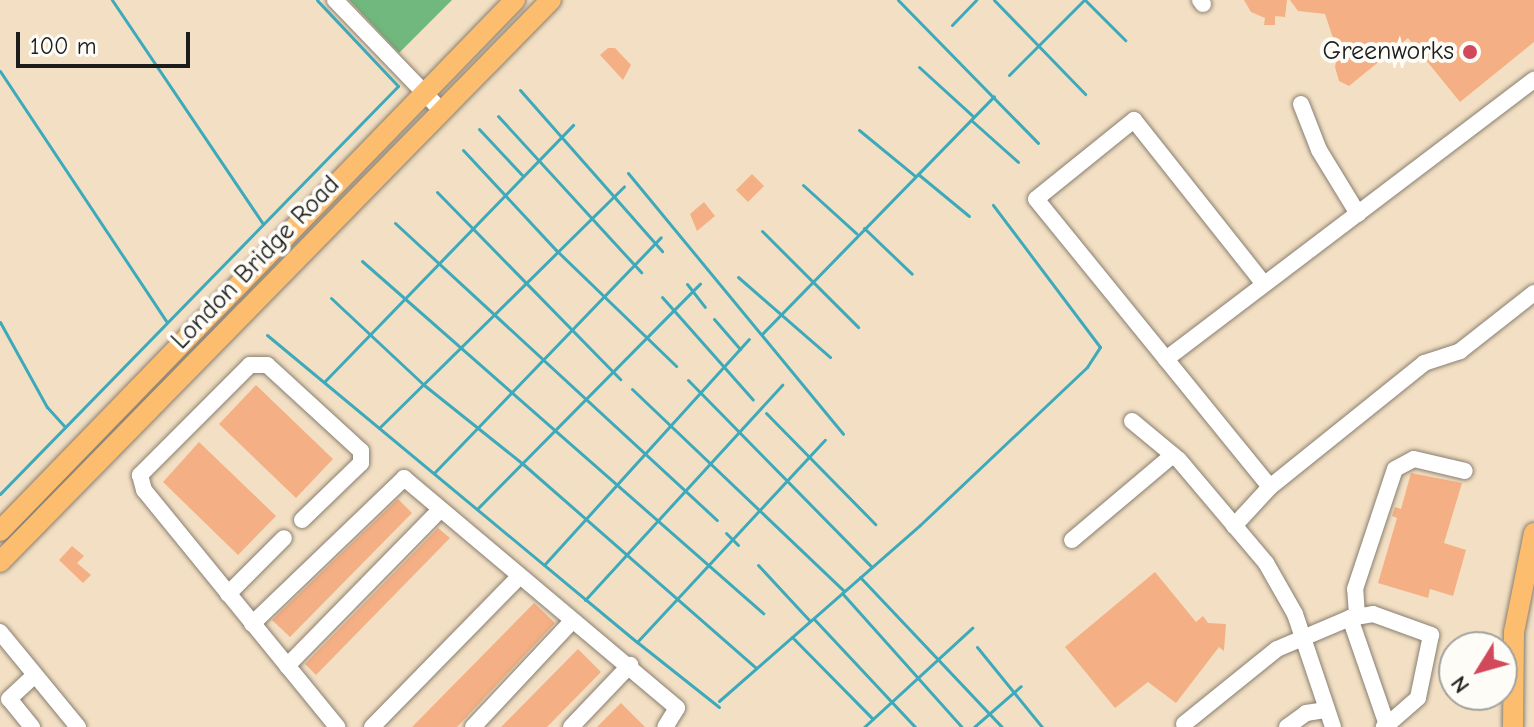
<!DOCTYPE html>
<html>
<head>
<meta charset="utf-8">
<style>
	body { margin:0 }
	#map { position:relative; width:1534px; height:727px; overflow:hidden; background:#f3e0c4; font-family:"Comic Neue",sans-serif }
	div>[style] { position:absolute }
	.forest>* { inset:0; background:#70b87e }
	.stream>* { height:3px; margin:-1.5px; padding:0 1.5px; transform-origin:1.5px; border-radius:1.5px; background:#3daabc }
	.building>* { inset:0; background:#f5af84 }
	.roads { filter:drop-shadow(0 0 2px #887e70) drop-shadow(0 0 2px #887e70) }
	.minor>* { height:16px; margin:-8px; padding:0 8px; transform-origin:8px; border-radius:8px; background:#fff }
	.major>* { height:20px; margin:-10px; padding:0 10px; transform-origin:10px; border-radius:10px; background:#fcbd6f }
	.dots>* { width:22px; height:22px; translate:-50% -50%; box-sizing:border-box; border:4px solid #fdfcf7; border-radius:50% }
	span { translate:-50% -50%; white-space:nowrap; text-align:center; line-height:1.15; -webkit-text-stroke:8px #fdfcf7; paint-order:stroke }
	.poi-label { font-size:26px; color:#1c1c1c }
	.right { translate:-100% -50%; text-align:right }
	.street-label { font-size:26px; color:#1c1c1c }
	.north { position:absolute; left:1438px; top:631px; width:80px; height:80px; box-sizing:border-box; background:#fdfcf7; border:2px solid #a3a29f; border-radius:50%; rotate:233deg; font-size:22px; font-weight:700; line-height:32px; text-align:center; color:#1c1c1c }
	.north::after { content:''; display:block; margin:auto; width:28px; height:36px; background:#d1495b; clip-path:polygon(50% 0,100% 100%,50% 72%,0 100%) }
	.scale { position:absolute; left:16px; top:32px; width:174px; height:36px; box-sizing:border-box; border:4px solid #1c1c1c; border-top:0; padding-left:10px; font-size:24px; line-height:28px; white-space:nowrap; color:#1c1c1c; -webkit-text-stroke:6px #fdfcf7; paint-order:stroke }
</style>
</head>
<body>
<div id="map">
	<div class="forest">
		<i style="clip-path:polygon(349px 0,452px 0,399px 53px)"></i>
	</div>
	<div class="stream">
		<i style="left:112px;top:0;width:270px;rotate:56deg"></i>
		<i style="left:898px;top:0;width:200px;rotate:45.6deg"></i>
		<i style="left:994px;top:0;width:131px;rotate:45.9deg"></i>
		<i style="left:1085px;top:0;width:57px;rotate:45deg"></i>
		<i style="left:952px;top:25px;width:35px;rotate:-46deg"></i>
		<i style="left:919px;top:67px;width:74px;rotate:42.3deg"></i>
		<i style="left:0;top:71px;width:300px;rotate:56.4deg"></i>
		<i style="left:1009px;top:75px;width:106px;rotate:-45deg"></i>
		<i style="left:520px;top:90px;width:215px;rotate:48.6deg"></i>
		<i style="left:498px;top:116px;width:212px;rotate:47.5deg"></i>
		<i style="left:971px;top:120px;width:63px;rotate:41.8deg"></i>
		<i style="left:479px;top:129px;width:64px;rotate:46.9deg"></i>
		<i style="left:859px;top:130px;width:72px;rotate:39.4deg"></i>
		<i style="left:463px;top:150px;width:137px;rotate:47.1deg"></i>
		<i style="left:556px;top:250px;width:167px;rotate:44deg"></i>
		<i style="left:628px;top:173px;width:338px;rotate:50.5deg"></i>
		<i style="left:918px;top:174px;width:66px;rotate:39.5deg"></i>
		<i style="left:803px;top:185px;width:72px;rotate:42.2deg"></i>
		<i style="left:437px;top:192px;width:262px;rotate:45.6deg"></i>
		<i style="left:395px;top:223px;width:438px;rotate:42.7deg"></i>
		<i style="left:864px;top:228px;width:66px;rotate:43.8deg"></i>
		<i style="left:762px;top:231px;width:136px;rotate:45deg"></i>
		<i style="left:362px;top:261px;width:534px;rotate:41.28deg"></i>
		<i style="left:738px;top:277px;width:122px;rotate:41deg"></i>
		<i style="left:687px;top:284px;width:29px;rotate:52deg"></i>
		<i style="left:662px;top:297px;width:137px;rotate:48.5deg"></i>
		<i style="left:331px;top:298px;width:127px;rotate:43.1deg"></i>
		<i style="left:424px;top:385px;width:127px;rotate:38.6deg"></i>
		<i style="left:523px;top:464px;width:310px;rotate:41.2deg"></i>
		<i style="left:714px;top:319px;width:40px;rotate:49deg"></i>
		<i style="left:0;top:322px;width:97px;rotate:61.1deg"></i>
		<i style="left:47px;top:407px;width:27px;rotate:48deg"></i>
		<i style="left:762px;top:334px;width:332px;rotate:-45.7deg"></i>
		<i style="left:267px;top:335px;width:481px;rotate:39.7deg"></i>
		<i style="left:688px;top:380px;width:262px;rotate:45.5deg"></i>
		<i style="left:324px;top:382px;width:358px;rotate:-45.9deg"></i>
		<i style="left:632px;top:389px;width:293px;rotate:43.6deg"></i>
		<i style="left:766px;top:413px;width:156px;rotate:45.5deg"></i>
		<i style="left:379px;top:428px;width:344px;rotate:-44.6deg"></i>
		<i style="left:434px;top:473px;width:327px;rotate:-46.1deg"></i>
		<i style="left:0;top:494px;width:570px;rotate:-45.71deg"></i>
		<i style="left:398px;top:86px;width:118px;rotate:-133.3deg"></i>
		<i style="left:477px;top:509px;width:317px;rotate:-45.3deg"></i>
		<i style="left:726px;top:533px;width:17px;rotate:45deg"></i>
		<i style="left:544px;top:565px;width:305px;rotate:-47.8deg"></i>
		<i style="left:758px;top:565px;width:76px;rotate:47.1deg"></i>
		<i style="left:860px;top:577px;width:207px;rotate:46.6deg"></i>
		<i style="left:842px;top:593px;width:180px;rotate:48.2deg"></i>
		<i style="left:585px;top:600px;width:292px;rotate:-47.5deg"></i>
		<i style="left:814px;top:619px;width:148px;rotate:46.9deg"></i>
		<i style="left:792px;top:637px;width:115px;rotate:45.4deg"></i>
		<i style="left:977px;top:647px;width:103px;rotate:50.9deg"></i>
		<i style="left:719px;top:701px;width:267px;rotate:-41.2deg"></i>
		<i style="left:920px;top:525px;width:230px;rotate:-43.4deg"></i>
		<i style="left:1087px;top:367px;width:24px;rotate:-57deg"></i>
		<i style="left:1100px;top:347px;width:178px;rotate:-127deg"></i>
		<i style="left:719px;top:707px;width:105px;rotate:-141.6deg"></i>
		<i style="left:637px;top:642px;width:276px;rotate:-47.1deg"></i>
		<i style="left:864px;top:727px;width:147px;rotate:-42.5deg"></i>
		<i style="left:974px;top:727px;width:62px;rotate:-41.1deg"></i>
	</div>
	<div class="building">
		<i style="clip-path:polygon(1244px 0,1287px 0,1285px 17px,1275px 16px,1275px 25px,1264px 25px,1265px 18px,1251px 12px)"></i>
		<i style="clip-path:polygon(1290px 0,1534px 0,1534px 42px,1460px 102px,1408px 38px,1349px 86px,1339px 81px,1335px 67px,1340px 42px,1333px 38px,1325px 14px,1298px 11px)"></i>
		<i style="clip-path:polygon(608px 48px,615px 48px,631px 65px,623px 80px,600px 55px)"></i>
		<i style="clip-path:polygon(752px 174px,764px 186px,748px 202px,736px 190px)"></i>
		<i style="clip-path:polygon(704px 202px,715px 216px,697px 231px,690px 214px)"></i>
		<i style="clip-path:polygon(256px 385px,333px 459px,296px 498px,219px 424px)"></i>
		<i style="clip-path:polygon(199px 442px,276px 516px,238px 555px,163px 482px)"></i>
		<i style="clip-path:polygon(1411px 473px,1462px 483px,1444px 543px,1466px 550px,1453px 596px,1430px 589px,1428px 598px,1378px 583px,1397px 518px,1392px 516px,1395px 507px,1401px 509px)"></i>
		<i style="clip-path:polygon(398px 499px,412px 513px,290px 637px,272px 620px)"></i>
		<i style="clip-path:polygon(438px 528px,450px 538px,316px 675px,305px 664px)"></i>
		<i style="clip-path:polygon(72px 546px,84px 556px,77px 563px,91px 575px,83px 583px,59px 560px)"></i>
		<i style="clip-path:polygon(1155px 572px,1196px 622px,1203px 616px,1208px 623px,1226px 624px,1224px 651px,1219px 647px,1176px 703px,1148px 682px,1115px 708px,1065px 647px)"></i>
		<i style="clip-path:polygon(534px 603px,555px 623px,457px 727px,412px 727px)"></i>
		<i style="clip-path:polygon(578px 649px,601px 672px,547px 727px,501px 727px)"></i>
		<i style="clip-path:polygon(621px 703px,645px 727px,597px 727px)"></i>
	</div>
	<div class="roads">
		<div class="minor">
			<i style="left:335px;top:0;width:153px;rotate:46.1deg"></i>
			<i style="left:1200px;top:0;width:5px;rotate:53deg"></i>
			<i style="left:1301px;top:104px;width:49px;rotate:68.6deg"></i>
			<i style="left:1319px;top:150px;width:75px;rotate:58.6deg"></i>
			<i style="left:1166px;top:359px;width:206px;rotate:-129.1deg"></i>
			<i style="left:1036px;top:199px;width:126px;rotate:-38.9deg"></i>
			<i style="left:1134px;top:120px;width:208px;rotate:51.6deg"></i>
			<i style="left:1132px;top:421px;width:61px;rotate:39.7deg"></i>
			<i style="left:1179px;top:460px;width:135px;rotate:49.8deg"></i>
			<i style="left:1266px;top:563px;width:59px;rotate:60.4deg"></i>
			<i style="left:1295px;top:614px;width:119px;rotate:71.4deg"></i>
			<i style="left:1270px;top:487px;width:198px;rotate:-38.8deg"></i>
			<i style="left:1424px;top:363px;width:38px;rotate:-18deg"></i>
			<i style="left:1460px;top:351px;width:94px;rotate:-38.1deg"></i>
			<i style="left:302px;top:520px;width:82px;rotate:-44deg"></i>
			<i style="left:361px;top:463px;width:12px;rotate:-90deg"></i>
			<i style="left:361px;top:451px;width:127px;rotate:-137.5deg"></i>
			<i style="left:267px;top:365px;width:17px;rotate:180deg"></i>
			<i style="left:250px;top:365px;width:156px;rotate:135deg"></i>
			<i style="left:140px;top:475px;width:16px;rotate:75deg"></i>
			<i style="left:144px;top:490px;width:306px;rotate:50.8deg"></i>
			<i style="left:1234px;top:526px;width:53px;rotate:-47.3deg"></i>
			<i style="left:1270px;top:487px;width:165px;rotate:-129.1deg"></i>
			<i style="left:1166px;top:359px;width:462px;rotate:-37.2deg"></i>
			<i style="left:1072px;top:540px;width:132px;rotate:-40.1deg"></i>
			<i style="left:228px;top:594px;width:79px;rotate:-45deg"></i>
			<i style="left:1357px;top:615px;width:26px;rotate:-94deg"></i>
			<i style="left:1355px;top:589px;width:126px;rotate:-71.6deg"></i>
			<i style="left:1395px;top:469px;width:21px;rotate:-28deg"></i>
			<i style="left:1414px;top:459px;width:52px;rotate:13.2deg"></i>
			<i style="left:1350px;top:618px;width:23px;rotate:-10deg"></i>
			<i style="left:1373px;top:614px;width:62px;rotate:19.9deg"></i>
			<i style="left:1431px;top:635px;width:64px;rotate:101.7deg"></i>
			<i style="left:1418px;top:698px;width:41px;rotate:138.9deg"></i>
			<i style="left:252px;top:624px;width:211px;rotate:-43.8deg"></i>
			<i style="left:404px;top:478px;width:357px;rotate:40.1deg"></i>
			<i style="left:677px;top:708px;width:22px;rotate:122deg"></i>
			<i style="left:0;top:632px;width:123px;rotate:50.6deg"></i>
			<i style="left:287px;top:666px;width:219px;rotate:-45.6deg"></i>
			<i style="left:1184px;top:724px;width:119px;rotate:-38.9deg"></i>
			<i style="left:1277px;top:649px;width:79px;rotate:-23deg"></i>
			<i style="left:1350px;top:618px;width:113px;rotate:70.9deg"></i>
			<i style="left:1387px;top:725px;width:4px;rotate:146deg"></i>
			<i style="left:32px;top:727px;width:36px;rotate:-129deg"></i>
			<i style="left:9px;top:699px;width:35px;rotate:-43deg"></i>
			<i style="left:372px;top:727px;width:209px;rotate:-45.6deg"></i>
			<i style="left:473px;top:727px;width:146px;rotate:-46.9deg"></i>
			<i style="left:571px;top:727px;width:86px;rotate:-46.4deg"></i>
			<i style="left:1287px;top:727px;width:24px;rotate:-36deg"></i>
			<i style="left:1306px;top:713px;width:19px;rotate:-9deg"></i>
		</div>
		<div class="major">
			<i style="left:0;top:531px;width:740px;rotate:-45.88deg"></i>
			<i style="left:0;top:562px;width:787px;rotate:-45.57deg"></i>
			<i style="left:1513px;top:727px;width:95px;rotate:-89.4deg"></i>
			<i style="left:1514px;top:632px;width:101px;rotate:-78.6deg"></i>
		</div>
	</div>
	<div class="dots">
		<i style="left:1470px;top:52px;background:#d1495b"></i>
	</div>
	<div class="poi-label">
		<span class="right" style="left:1454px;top:52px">Greenworks</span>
	</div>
	<div class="street-label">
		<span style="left:256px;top:263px;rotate:-46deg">London Bridge Road</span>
	</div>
	<div class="north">N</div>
	<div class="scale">100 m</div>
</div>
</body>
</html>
